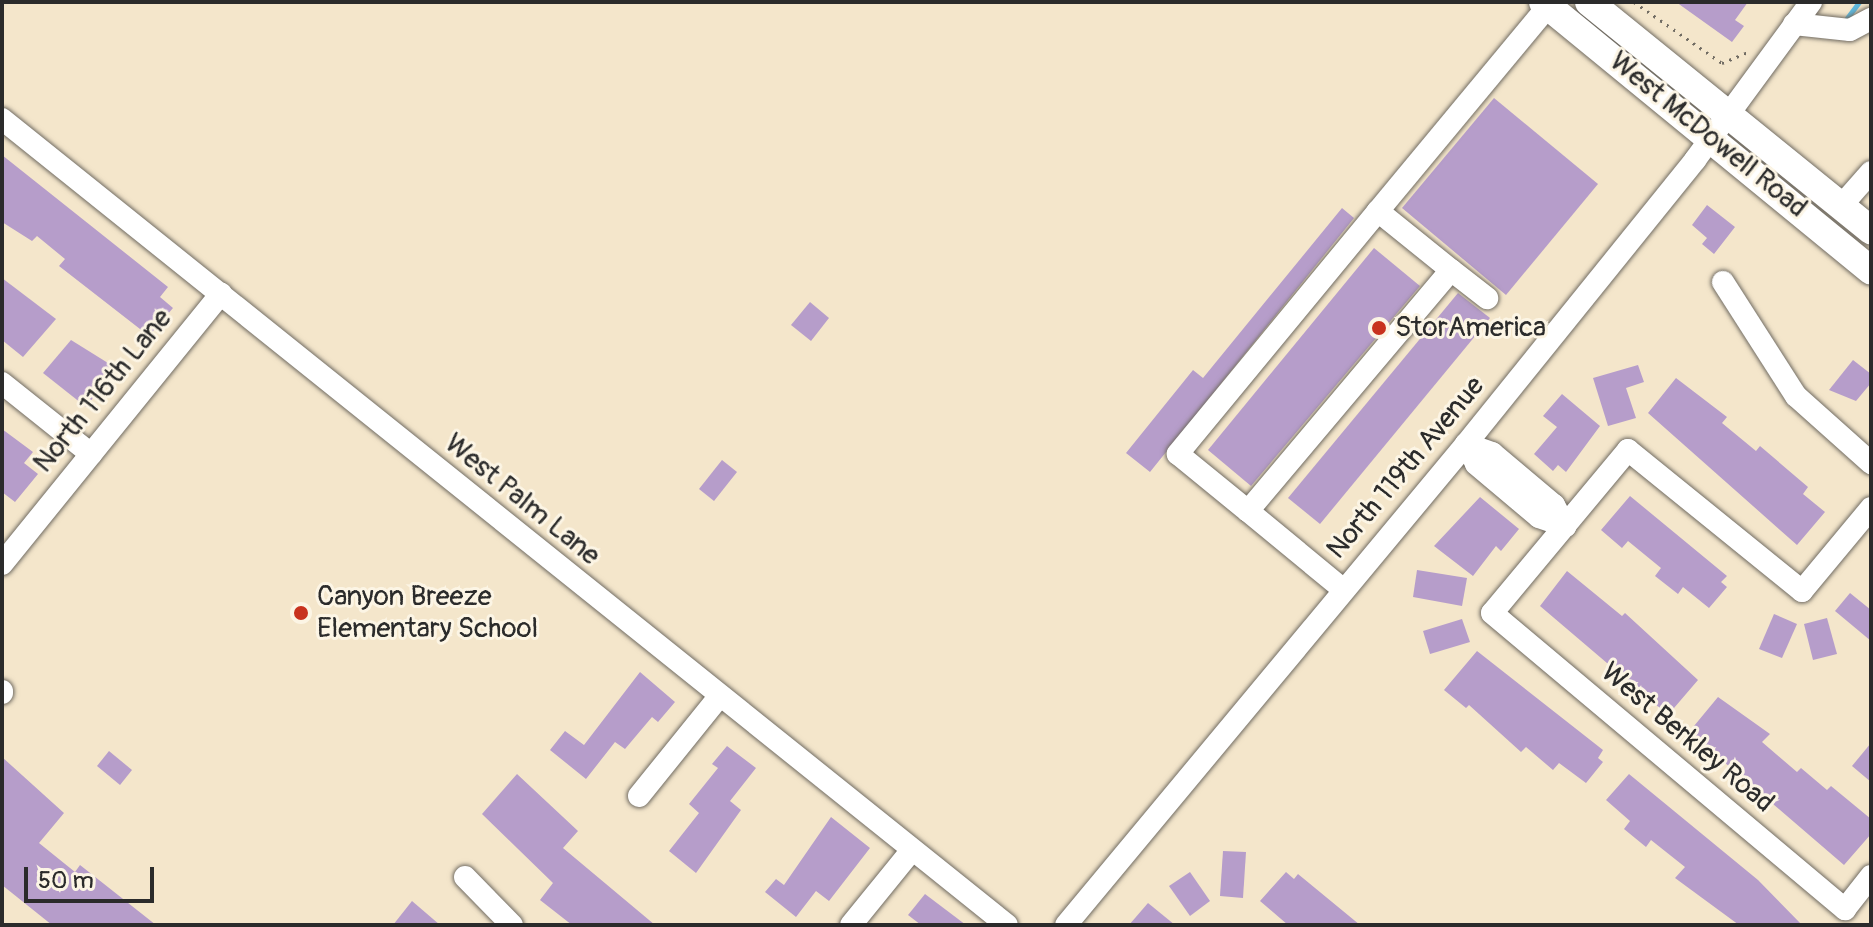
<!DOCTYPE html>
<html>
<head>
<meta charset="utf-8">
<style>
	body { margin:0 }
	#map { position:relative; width:1873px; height:927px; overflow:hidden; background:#f4e6cb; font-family:Pangolin,sans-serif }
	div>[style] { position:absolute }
	.stream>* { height:5px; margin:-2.5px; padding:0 2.5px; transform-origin:2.5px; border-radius:2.5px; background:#5eb7dc }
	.building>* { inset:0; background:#b69dca }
	.path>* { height:3px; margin-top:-1.5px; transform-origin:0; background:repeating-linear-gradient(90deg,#716c63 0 2px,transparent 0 8px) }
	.roads { filter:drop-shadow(0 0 2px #716c63) drop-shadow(0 0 2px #716c63) }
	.minor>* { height:22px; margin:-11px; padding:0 11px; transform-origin:11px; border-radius:11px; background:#fff }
	.major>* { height:28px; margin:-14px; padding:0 14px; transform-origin:14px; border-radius:14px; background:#fff }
	.dots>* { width:22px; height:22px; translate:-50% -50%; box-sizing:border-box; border:4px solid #fcf5e5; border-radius:50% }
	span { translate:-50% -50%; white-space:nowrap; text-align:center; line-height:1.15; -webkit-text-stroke:6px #fcf5e5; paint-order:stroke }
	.street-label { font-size:28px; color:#2b2b2b }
	.poi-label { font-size:28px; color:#2b2b2b }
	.left { translate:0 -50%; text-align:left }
	.frame { position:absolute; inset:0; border:4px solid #2b2b2b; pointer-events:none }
	.scale { position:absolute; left:24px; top:867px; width:130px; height:36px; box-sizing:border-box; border:4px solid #2b2b2b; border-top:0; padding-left:10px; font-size:24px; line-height:28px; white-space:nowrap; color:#2b2b2b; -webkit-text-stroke:6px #fcf5e5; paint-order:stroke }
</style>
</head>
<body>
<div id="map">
	<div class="stream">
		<i style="left:1847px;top:18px;width:20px;rotate:-53deg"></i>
	</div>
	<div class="building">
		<i style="clip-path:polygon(1676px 2px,1748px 2px,1735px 20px,1744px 26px,1732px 42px)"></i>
		<i style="clip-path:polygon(1494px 98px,1598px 184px,1506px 295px,1402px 208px)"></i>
		<i style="clip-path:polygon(2px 155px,168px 287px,160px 297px,173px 308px,149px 336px,59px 266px,65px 259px,37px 236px,32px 241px,2px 222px)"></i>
		<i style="clip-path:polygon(1707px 205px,1735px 227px,1714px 254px,1702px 244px,1707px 238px,1692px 225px)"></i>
		<i style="clip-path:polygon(1342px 208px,1354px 218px,1150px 472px,1126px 453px,1193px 370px,1203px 378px)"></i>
		<i style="clip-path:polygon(1374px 248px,1420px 286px,1251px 486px,1208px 450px)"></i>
		<i style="clip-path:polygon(2px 278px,56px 319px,23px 357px,2px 340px)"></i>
		<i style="clip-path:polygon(1458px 293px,1490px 318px,1320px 524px,1288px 498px)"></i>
		<i style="clip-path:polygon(810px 302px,829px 318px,811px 341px,791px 325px)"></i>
		<i style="clip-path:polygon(71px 340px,116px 368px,86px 407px,43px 373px)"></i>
		<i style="clip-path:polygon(1853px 360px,1871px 374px,1871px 383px,1856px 401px,1829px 390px)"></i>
		<i style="clip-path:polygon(1638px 365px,1644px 382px,1626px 388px,1636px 418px,1608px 426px,1593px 378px)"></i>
		<i style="clip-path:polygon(1676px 378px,1727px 417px,1722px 423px,1756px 451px,1760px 446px,1808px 487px,1803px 494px,1825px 512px,1797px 545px,1648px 413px)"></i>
		<i style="clip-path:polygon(1562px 394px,1600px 426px,1566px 472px,1558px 465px,1553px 471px,1534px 454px,1557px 427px,1543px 416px)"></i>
		<i style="clip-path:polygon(2px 429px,33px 452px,24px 463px,38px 474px,15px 502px,2px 492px)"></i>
		<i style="clip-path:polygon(722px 460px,737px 472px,714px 501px,699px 489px)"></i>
		<i style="clip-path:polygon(1630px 496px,1727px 576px,1721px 582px,1727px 587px,1709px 608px,1683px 587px,1678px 594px,1655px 576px,1661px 568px,1628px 541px,1622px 548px,1601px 530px)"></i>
		<i style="clip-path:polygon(1480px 497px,1519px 529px,1501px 551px,1496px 546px,1473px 576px,1434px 546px)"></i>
		<i style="clip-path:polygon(1417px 570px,1467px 578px,1462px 606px,1413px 597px)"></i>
		<i style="clip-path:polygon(1567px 571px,1622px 616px,1625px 613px,1698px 680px,1668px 715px,1540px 606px)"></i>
		<i style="clip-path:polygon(1850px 593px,1871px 610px,1871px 641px,1835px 611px)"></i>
		<i style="clip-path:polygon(1774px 614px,1797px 624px,1782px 658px,1759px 649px)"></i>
		<i style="clip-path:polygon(1827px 618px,1837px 654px,1813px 660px,1804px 624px)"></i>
		<i style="clip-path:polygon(1462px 619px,1470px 642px,1430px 654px,1423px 631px)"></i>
		<i style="clip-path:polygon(1477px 651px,1603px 750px,1598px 758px,1603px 762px,1586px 783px,1559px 763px,1553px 770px,1526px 747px,1521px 752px,1469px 705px,1466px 708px,1444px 690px)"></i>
		<i style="clip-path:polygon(640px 672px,675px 702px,658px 722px,652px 717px,625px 749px,615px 742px,586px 779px,550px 750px,565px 731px,584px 745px)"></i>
		<i style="clip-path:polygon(1718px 697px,1770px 734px,1762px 742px,1797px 772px,1801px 768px,1827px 790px,1831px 786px,1871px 819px,1871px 834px,1844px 865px,1689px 732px)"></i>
		<i style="clip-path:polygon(1871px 743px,1871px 782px,1852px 766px)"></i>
		<i style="clip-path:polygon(727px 746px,756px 768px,730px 801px,741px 810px,696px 873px,669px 851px,699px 813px,689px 804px,718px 768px,712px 764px)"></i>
		<i style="clip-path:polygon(109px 751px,132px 770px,120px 785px,97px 766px)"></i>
		<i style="clip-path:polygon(2px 757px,64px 813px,39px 843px,75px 872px,80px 865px,156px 925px,52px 925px,2px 885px)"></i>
		<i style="clip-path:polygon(517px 774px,578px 831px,563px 848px,655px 925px,572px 925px,540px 900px,553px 883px,482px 814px)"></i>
		<i style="clip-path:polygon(1629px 774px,1758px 880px,1802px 925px,1739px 925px,1675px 878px,1685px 867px,1651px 840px,1646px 847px,1624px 829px,1630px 821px,1606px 800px)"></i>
		<i style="clip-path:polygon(831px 817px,870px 848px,829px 901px,816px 891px,796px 917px,765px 892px,776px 879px,784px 885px)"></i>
		<i style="clip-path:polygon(1223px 851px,1246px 852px,1243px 898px,1220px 896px)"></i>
		<i style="clip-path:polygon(1190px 872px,1210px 901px,1190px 916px,1169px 886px)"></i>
		<i style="clip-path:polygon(1286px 872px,1294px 879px,1298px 874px,1360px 925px,1288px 925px,1260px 901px)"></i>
		<i style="clip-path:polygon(925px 894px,966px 925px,921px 925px,908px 915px)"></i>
		<i style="clip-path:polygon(412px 901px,440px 925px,393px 925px)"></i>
		<i style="clip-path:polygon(1148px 903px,1175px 925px,1129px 925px)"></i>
	</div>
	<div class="path">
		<i style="left:1634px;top:2px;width:107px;rotate:34.7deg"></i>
		<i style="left:1722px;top:63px;width:28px;rotate:-23deg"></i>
	</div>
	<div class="roads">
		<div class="minor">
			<i style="left:1794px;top:24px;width:56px;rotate:6.1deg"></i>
			<i style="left:1850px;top:30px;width:24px;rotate:-28deg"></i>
			<i style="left:2px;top:119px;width:1288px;rotate:38.73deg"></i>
			<i style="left:1841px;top:206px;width:45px;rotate:-48.6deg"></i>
			<i style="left:1378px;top:211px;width:315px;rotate:129.5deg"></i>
			<i style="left:1178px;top:454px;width:90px;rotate:39.2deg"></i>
			<i style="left:1248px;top:511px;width:315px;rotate:-49.9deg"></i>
			<i style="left:1451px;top:270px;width:94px;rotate:-141.1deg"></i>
			<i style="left:1378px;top:211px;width:266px;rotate:-50.3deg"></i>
			<i style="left:1451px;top:270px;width:46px;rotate:37.9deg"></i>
			<i style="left:1723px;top:282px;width:135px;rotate:57.4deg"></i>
			<i style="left:1796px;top:396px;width:101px;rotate:41.8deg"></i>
			<i style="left:2px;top:383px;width:114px;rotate:38.6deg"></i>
			<i style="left:1466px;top:444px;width:28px;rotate:19deg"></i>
			<i style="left:1492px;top:453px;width:81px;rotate:40deg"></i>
			<i style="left:1554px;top:505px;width:24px;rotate:62deg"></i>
			<i style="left:1466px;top:444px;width:22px;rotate:63deg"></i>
			<i style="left:1476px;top:464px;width:82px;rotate:40.1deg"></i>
			<i style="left:1539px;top:517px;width:28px;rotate:19deg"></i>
			<i style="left:1871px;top:508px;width:108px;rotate:129.7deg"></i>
			<i style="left:1802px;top:591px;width:224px;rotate:-141deg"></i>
			<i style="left:1628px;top:450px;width:212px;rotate:129.8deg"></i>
			<i style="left:1492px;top:613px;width:461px;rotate:40deg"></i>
			<i style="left:1845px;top:909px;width:42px;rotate:-51.8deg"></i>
			<i style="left:1248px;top:511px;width:124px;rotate:39.5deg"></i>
			<i style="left:2px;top:564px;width:348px;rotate:-51deg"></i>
			<i style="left:2px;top:691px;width:2px;rotate:90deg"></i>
			<i style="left:639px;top:796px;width:127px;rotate:-51.1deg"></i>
			<i style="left:465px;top:877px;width:67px;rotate:45.6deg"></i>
			<i style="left:851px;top:925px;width:97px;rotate:-50.9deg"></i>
			<i style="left:1066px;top:925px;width:626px;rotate:-50.25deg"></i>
			<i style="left:1466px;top:444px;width:365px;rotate:-51.1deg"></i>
			<i style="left:1695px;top:160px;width:196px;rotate:-53.7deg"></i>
		</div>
		<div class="major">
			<i style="left:1543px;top:2px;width:424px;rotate:39.3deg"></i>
			<i style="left:1589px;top:2px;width:363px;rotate:39deg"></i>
		</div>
	</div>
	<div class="dots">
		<i style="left:1379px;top:328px;background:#c8321e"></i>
		<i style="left:301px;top:613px;background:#c8321e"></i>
	</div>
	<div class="street-label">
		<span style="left:1708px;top:135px;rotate:39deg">West McDowell Road</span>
		<span style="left:103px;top:391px;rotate:-51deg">North 116th Lane</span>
		<span style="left:1406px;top:468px;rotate:-50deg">North 119th Avenue</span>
		<span style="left:522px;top:500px;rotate:39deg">West Palm Lane</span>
		<span style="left:1687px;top:738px;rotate:40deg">West Berkley Road</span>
	</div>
	<div class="poi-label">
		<span class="left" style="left:1395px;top:328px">StorAmerica</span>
		<span class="left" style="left:317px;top:613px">Canyon Breeze<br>Elementary School</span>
	</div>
	<div class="frame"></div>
	<div class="scale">50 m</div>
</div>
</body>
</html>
